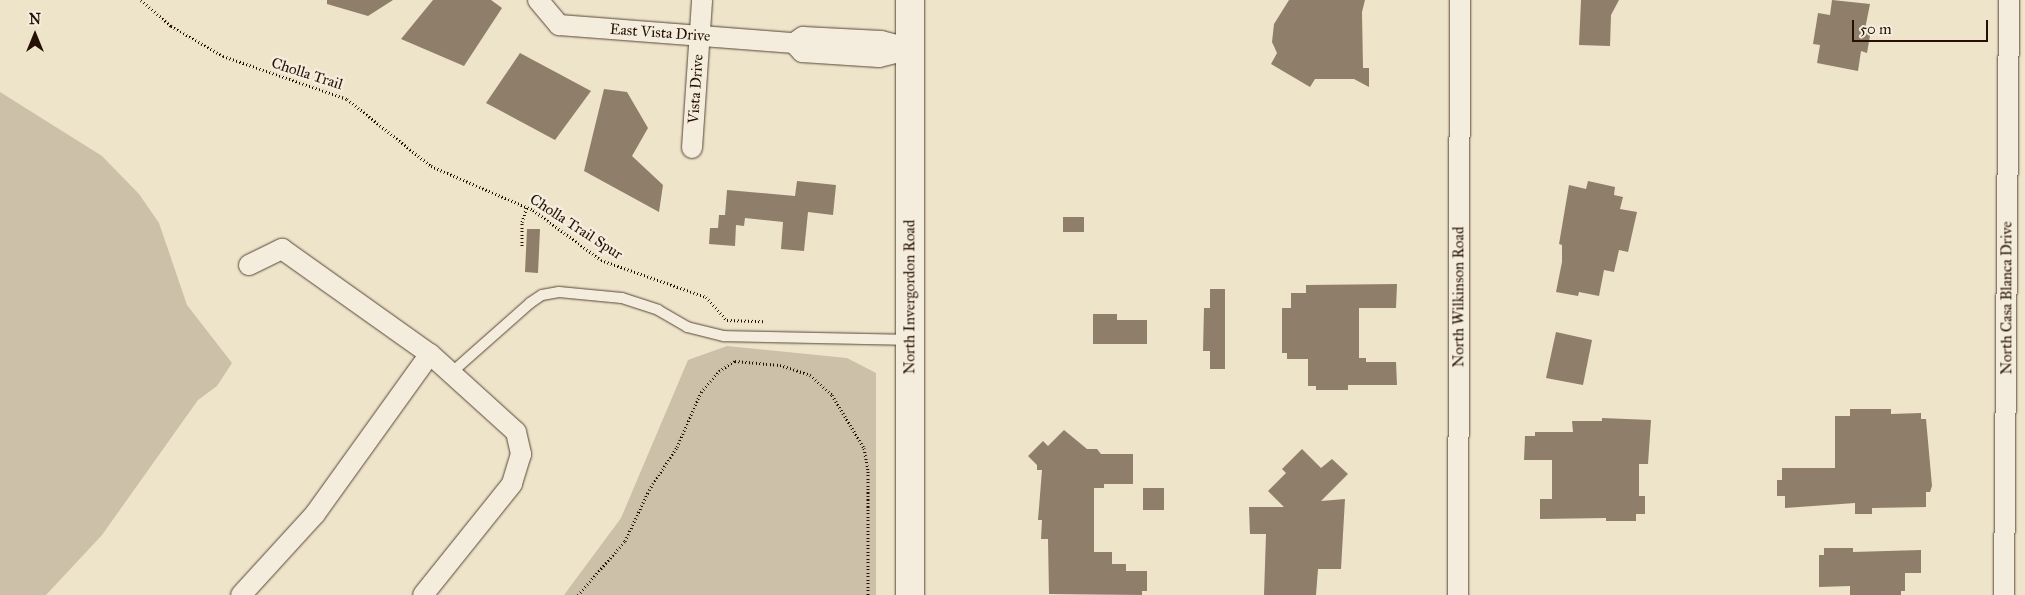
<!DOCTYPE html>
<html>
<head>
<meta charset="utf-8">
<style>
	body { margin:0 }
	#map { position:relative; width:2025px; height:595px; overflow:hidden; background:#eee4ca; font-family:"IM FELL Great Primer",serif }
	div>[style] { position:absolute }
	.green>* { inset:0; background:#ccc0a8 }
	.building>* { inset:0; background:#8e7e6a }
	.path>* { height:3px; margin-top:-1.5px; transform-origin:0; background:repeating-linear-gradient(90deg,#261003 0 1px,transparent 0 3.5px) }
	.roads { filter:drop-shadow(0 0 1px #584535) drop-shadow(0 0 1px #584535) }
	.lane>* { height:10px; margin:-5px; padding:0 5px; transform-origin:5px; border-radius:5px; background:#f4eddd }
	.street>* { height:20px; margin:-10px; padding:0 10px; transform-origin:10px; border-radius:10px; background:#f4eddd }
	.secondary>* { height:28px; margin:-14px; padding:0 14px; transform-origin:14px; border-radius:14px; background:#f4eddd }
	span { translate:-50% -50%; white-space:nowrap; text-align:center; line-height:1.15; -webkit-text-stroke:5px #f4eddd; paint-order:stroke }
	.street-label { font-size:15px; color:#261003 }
	.north { position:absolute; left:10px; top:10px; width:50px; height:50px; -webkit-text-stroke:4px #f4eddd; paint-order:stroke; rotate:0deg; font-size:14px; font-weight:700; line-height:20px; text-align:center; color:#261003 }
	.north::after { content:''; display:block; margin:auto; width:18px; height:22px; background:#261003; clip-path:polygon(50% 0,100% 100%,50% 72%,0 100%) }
	.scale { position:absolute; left:1852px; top:20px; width:136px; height:22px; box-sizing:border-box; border:2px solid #261003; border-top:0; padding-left:6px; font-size:15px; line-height:18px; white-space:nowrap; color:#261003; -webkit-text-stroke:4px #f4eddd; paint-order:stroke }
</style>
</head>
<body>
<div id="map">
	<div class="green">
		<i style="clip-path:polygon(0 92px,102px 156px,139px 194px,159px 223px,187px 305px,232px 363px,217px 386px,198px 400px,102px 535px,46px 595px,0 595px)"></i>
		<i style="clip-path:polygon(727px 346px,847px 358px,876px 373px,876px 595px,564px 595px,621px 518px,688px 360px)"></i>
	</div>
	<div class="building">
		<i style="clip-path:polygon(327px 0,393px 0,368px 16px,327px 4px)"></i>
		<i style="clip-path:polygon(433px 0,491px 0,502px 8px,464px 66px,401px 39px)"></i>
		<i style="clip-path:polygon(1289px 0,1365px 0,1362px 12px,1363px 68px,1369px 68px,1369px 87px,1354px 79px,1315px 79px,1310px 87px,1271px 64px,1277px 53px,1272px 42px,1274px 24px)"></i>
		<i style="clip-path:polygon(1581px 0,1619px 0,1611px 15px,1610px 46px,1579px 45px)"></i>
		<i style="clip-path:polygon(1832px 0,1870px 4px,1865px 29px,1871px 30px,1867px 53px,1861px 51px,1858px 71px,1817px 63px,1820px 45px,1813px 44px,1818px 13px,1830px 15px)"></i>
		<i style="clip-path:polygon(520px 53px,591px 91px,555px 140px,486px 103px)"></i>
		<i style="clip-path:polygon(604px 89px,627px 92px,648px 128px,632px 156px,663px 185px,659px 212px,584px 171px)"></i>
		<i style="clip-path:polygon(797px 181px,836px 185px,833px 215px,808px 212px,804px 251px,781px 249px,783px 222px,745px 218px,744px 226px,736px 225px,735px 246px,709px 244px,710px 228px,718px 228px,719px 215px,725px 215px,727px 190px,795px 196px)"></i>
		<i style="clip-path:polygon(1588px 181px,1615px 187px,1614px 195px,1623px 197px,1620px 209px,1637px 212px,1628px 252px,1619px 250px,1614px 272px,1604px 270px,1599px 296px,1579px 292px,1578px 296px,1556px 292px,1562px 262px,1562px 245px,1559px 244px,1569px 185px,1586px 189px)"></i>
		<i style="clip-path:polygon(1063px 217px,1084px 217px,1084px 232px,1063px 232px)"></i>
		<i style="clip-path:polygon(527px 229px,540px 229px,538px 273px,525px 272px)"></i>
		<i style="clip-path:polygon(1397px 284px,1396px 308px,1359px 308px,1359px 358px,1366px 358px,1366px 362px,1396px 362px,1397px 385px,1348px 385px,1348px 390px,1316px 390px,1316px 386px,1308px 386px,1308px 359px,1287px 359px,1287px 353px,1282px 353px,1282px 308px,1291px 308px,1291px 293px,1306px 293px,1306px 285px)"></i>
		<i style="clip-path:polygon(1210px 289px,1225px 289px,1225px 369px,1210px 369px,1210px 351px,1203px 351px,1204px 308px,1210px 308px)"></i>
		<i style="clip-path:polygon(1093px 314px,1117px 314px,1117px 320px,1147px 320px,1147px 344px,1093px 344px)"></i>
		<i style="clip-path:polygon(1556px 332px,1592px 340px,1583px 385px,1546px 378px)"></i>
		<i style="clip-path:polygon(1850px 409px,1891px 409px,1891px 414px,1921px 413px,1921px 419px,1926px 419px,1932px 486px,1930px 492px,1926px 492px,1926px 507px,1872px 508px,1872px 514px,1855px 514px,1855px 503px,1785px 508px,1785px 496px,1777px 496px,1777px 480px,1782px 480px,1782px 468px,1835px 468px,1835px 416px,1850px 416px)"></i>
		<i style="clip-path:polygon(1602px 418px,1651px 420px,1648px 464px,1639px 464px,1639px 496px,1645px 496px,1645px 514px,1636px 514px,1636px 521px,1606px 521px,1606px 518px,1540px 519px,1540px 499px,1552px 499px,1552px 460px,1524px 460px,1525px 436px,1535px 436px,1535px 432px,1573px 432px,1572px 421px,1602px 421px)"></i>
		<i style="clip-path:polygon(1064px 430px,1087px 449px,1097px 449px,1101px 454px,1133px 454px,1133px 484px,1104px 484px,1104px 488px,1094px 488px,1094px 552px,1112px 552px,1112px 564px,1126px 564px,1126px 571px,1147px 571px,1147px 591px,1142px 591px,1142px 595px,1049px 594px,1048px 539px,1041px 539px,1042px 520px,1038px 520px,1042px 470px,1037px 470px,1037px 465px,1028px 456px,1043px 441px,1048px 446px)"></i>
		<i style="clip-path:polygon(1302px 449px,1321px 468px,1332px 459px,1348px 474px,1321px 501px,1345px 499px,1341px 569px,1318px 569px,1316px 595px,1264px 595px,1266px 534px,1250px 534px,1249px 507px,1284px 507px,1268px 491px,1286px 473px,1282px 469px)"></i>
		<i style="clip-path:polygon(1143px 488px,1164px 488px,1164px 510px,1143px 510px)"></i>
		<i style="clip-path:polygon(1824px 548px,1853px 548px,1853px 552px,1921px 550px,1921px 573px,1905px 573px,1905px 591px,1901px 591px,1901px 595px,1850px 595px,1850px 586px,1819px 587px,1819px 555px,1824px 555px)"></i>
	</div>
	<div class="path">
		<i style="left:141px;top:0;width:40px;rotate:41deg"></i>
		<i style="left:171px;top:26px;width:60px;rotate:30deg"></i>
		<i style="left:223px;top:56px;width:131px;rotate:19.1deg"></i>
		<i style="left:347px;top:99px;width:107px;rotate:38.6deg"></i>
		<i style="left:431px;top:166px;width:111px;rotate:23.3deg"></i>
		<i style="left:533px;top:210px;width:84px;rotate:36.3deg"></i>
		<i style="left:601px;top:260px;width:111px;rotate:19.4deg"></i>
		<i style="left:706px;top:297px;width:31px;rotate:48deg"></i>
		<i style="left:727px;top:320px;width:36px;rotate:2deg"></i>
		<i style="left:522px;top:246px;width:24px;rotate:-90deg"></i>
		<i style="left:522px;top:222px;width:16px;rotate:-72deg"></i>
		<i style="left:578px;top:595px;width:72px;rotate:-49deg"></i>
		<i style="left:625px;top:541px;width:56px;rotate:-64.8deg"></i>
		<i style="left:649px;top:490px;width:51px;rotate:-56.9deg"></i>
		<i style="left:677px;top:447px;width:60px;rotate:-66.4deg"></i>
		<i style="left:701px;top:392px;width:28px;rotate:-49deg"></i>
		<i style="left:719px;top:371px;width:19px;rotate:-32deg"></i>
		<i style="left:735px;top:361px;width:45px;rotate:5.1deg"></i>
		<i style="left:780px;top:365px;width:32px;rotate:18deg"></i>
		<i style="left:810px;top:375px;width:30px;rotate:42deg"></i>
		<i style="left:832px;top:395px;width:62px;rotate:58.9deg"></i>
		<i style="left:864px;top:448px;width:23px;rotate:80deg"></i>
		<i style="left:868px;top:471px;width:124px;rotate:90deg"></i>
	</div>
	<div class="roads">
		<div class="lane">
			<i style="left:451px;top:373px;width:106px;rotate:-41.5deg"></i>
			<i style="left:530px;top:303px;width:14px;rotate:-34deg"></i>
			<i style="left:542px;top:295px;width:17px;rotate:-10deg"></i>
			<i style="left:559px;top:292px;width:63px;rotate:5.4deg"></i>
			<i style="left:622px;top:298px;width:38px;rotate:18deg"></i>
			<i style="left:658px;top:310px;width:34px;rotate:30deg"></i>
			<i style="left:687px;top:327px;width:38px;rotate:14deg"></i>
			<i style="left:724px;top:336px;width:185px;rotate:1.2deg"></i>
		</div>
		<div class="street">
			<i style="left:538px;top:0;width:33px;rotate:50deg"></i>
			<i style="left:559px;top:25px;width:236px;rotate:4.4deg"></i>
			<i style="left:794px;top:43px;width:11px;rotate:-34deg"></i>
			<i style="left:803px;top:37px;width:78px;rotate:2.9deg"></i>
			<i style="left:881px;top:41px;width:30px;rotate:15deg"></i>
			<i style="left:794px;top:43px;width:12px;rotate:48deg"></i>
			<i style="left:802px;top:52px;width:77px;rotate:3.7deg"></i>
			<i style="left:879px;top:57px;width:32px;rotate:-14deg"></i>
			<i style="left:692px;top:148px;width:148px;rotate:-86.1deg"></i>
			<i style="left:249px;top:265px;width:37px;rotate:-26deg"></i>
			<i style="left:282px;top:249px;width:181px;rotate:35.4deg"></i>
			<i style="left:430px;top:354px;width:116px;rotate:42.2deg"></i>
			<i style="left:516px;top:432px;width:23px;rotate:77deg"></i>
			<i style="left:521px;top:454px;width:31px;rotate:107deg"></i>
			<i style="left:512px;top:484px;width:142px;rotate:128.7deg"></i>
			<i style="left:241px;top:595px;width:110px;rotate:-47.6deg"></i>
			<i style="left:315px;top:514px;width:197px;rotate:-54.3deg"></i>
			<i style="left:1458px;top:595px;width:595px;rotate:-89.81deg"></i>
			<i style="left:2004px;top:595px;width:595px;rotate:-89.52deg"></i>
		</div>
		<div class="secondary">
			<i style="left:910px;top:595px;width:595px;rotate:-90deg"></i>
		</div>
	</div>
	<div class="street-label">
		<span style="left:660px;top:33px;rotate:4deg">East Vista Drive</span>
		<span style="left:307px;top:74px;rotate:18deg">Cholla Trail</span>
		<span style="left:696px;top:89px;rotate:-86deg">Vista Drive</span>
		<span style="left:576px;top:227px;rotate:33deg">Cholla Trail Spur</span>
		<span style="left:910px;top:297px;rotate:-90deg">North Invergordon Road</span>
		<span style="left:1459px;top:297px;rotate:-90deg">North Wilkinson Road</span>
		<span style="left:2007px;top:298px;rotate:-90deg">North Casa Blanca Drive</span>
	</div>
	<div class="north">N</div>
	<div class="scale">50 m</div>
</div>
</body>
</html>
